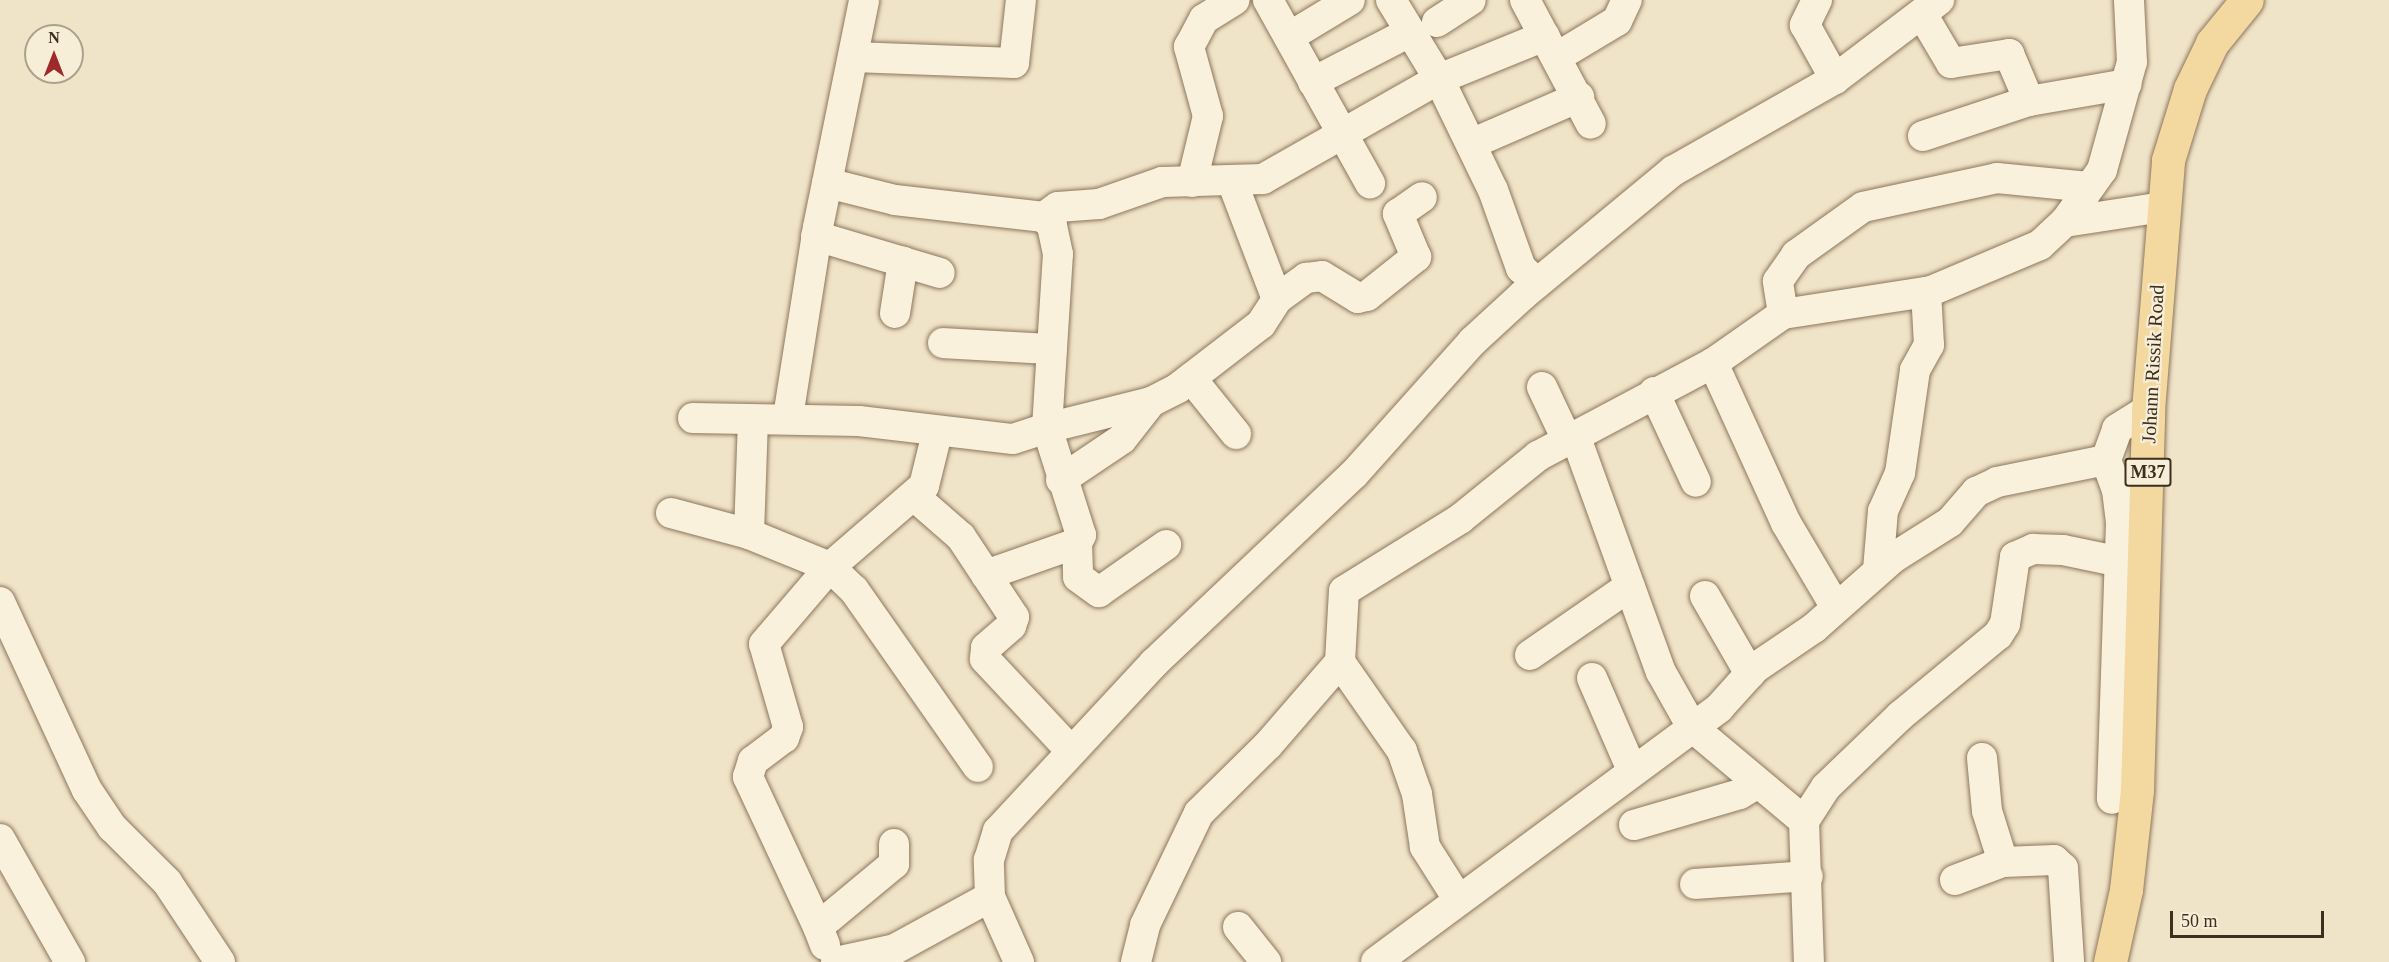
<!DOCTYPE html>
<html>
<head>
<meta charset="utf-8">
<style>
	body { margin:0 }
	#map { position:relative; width:2389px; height:962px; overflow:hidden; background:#f0e4c8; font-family:Georgia,serif }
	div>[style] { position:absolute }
	.roads { filter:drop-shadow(0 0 2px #8d765c) drop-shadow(0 0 2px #8d765c) }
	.minor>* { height:30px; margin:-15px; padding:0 15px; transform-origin:15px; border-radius:15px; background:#faf1dc }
	.major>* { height:33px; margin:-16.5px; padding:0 16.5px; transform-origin:16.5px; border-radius:16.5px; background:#f3d9a0 }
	span { translate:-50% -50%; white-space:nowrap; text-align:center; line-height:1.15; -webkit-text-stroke:4.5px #f7eed8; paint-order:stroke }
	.shield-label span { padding:2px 4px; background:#f7eed8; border:2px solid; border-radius:4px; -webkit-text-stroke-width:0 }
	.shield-label { font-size:18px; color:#3d2e20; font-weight:700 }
	.street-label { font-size:20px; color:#3d2e20 }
	.north { position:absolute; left:24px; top:24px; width:60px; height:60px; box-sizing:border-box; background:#f7eed8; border:2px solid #ada18e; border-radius:50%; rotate:0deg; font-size:16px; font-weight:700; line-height:24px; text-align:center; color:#3d2e20 }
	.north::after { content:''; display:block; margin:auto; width:21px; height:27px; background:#9e2a2b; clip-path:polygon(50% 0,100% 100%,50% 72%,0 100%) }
	.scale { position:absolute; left:2170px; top:911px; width:154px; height:27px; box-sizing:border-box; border:3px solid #3d2e20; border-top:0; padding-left:8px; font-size:18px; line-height:21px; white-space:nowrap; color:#3d2e20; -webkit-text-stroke:4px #f7eed8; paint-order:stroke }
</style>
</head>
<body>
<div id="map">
	<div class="roads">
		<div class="minor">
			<i style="left:1268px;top:0;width:210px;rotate:60.9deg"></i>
			<i style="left:1391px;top:0;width:92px;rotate:58.7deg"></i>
			<i style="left:1439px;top:79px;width:123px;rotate:64.1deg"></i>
			<i style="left:1493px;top:190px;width:83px;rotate:70.3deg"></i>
			<i style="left:1521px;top:268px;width:22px;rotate:43deg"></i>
			<i style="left:1525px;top:0;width:140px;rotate:62deg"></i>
			<i style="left:1817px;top:0;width:28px;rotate:116deg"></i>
			<i style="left:1805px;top:25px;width:62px;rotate:60.9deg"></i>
			<i style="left:1922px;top:14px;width:57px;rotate:59.4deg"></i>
			<i style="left:1951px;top:63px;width:59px;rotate:-8.8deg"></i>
			<i style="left:2009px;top:54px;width:51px;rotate:66.9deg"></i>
			<i style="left:1437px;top:22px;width:40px;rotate:-32.9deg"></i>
			<i style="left:1289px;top:37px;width:71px;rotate:-31.2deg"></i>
			<i style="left:853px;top:57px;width:161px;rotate:2.1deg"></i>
			<i style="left:1014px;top:63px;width:63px;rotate:-83.7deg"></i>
			<i style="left:1557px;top:57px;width:70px;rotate:-31deg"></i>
			<i style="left:1617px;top:21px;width:23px;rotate:-65deg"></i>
			<i style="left:1313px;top:82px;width:109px;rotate:-27.3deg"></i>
			<i style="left:1923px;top:136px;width:112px;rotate:-18.3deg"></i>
			<i style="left:2029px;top:101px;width:99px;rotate:-9.8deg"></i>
			<i style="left:1471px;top:144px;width:118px;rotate:-23.5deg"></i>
			<i style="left:1192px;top:182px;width:68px;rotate:-76.4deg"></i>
			<i style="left:1208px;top:116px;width:72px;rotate:-105.4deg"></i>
			<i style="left:1189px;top:47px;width:32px;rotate:-62deg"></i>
			<i style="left:1204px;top:19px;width:36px;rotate:-32deg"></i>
			<i style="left:1233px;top:184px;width:123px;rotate:69.1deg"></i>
			<i style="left:1044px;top:217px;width:17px;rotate:-36deg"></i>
			<i style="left:1058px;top:207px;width:41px;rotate:-4.2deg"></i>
			<i style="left:1099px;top:204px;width:67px;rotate:-19.2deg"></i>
			<i style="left:1162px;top:182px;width:101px;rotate:-1.7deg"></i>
			<i style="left:1263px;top:179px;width:202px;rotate:-29.6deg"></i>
			<i style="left:1439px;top:79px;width:114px;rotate:-22.1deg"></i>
			<i style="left:2065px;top:222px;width:99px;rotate:-8.7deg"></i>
			<i style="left:816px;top:236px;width:129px;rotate:16.6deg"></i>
			<i style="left:895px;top:313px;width:52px;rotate:-81.1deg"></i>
			<i style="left:1783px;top:314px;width:33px;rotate:-99deg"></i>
			<i style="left:1778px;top:281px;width:32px;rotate:-55deg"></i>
			<i style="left:1796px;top:255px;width:82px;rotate:-35.6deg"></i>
			<i style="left:1863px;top:207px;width:137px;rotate:-12.2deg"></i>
			<i style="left:1997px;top:178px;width:92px;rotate:5.6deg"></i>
			<i style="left:943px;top:343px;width:109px;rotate:3.2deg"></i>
			<i style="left:1713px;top:363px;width:176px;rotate:65.5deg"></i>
			<i style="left:1786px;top:523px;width:96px;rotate:59.4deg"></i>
			<i style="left:1191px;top:378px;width:72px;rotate:51.2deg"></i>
			<i style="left:1542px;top:387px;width:59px;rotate:64.7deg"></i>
			<i style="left:1654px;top:392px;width:99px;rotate:65deg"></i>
			<i style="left:788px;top:417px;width:192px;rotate:-81deg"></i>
			<i style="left:818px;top:227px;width:232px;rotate:-78.5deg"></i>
			<i style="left:693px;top:418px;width:166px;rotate:1deg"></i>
			<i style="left:859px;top:421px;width:155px;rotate:6.7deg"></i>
			<i style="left:1013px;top:439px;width:36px;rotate:-18deg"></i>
			<i style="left:1047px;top:428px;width:174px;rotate:-86.4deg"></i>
			<i style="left:1058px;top:254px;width:29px;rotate:-102deg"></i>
			<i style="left:1052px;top:226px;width:12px;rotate:-132deg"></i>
			<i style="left:1044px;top:217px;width:150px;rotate:-173.5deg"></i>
			<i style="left:895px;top:200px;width:70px;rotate:-166deg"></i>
			<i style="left:1575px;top:435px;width:252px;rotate:70.1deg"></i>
			<i style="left:1661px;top:672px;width:63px;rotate:60.6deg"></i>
			<i style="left:1692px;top:727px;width:146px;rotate:40deg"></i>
			<i style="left:1804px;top:821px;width:141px;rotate:88deg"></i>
			<i style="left:2106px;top:460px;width:32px;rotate:70deg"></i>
			<i style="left:2117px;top:490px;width:33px;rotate:83deg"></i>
			<i style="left:2121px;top:523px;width:276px;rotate:91.9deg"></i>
			<i style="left:1061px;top:480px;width:73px;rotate:-33.9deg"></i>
			<i style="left:1122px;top:439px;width:47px;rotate:-51.9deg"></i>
			<i style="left:914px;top:496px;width:62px;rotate:41.1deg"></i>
			<i style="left:961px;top:537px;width:96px;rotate:56.5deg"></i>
			<i style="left:1014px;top:617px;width:9px;rotate:108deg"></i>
			<i style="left:1011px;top:626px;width:33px;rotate:139deg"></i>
			<i style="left:986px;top:648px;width:11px;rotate:95deg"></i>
			<i style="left:985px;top:659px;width:126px;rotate:46.9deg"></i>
			<i style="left:671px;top:513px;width:81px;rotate:15.1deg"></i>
			<i style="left:749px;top:534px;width:87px;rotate:22.2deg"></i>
			<i style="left:830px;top:567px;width:33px;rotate:44deg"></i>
			<i style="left:854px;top:590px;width:216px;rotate:55deg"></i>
			<i style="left:749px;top:534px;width:114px;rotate:-88deg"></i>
			<i style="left:1077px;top:543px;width:34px;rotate:88deg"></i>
			<i style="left:1078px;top:577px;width:26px;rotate:36deg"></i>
			<i style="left:1099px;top:592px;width:82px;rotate:-35deg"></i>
			<i style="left:1878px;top:570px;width:59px;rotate:-85.2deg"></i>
			<i style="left:1883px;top:511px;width:42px;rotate:-65.9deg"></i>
			<i style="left:1900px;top:473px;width:104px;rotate:-81.7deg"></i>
			<i style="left:1915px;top:370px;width:29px;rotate:-61deg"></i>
			<i style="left:1929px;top:345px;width:53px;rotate:-93.2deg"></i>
			<i style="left:986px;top:575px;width:96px;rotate:-19.4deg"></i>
			<i style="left:1077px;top:543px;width:9px;rotate:-63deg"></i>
			<i style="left:1081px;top:535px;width:112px;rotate:-107.6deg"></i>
			<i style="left:1047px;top:428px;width:107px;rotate:-14deg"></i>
			<i style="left:1151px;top:402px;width:30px;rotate:-27deg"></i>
			<i style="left:1178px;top:388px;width:105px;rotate:-37.6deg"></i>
			<i style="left:1261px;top:324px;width:30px;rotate:-57deg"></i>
			<i style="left:1277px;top:299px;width:36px;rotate:-36deg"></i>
			<i style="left:1306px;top:278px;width:16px;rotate:-7deg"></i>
			<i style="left:1322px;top:276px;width:42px;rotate:31.4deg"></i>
			<i style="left:1358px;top:298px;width:9px;rotate:-13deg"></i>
			<i style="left:1367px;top:296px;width:63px;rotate:-38.5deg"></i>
			<i style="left:1416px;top:257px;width:47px;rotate:-112.7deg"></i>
			<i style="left:1398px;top:214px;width:29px;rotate:-35deg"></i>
			<i style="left:1705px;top:596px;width:90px;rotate:60deg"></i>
			<i style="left:0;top:602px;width:207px;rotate:65.2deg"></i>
			<i style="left:87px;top:790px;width:45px;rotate:56deg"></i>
			<i style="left:112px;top:827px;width:78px;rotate:45deg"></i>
			<i style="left:167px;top:882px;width:96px;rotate:56.5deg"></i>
			<i style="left:1530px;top:655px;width:121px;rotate:-34.6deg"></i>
			<i style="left:1592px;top:678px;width:100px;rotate:66.5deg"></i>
			<i style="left:1982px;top:758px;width:53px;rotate:84.6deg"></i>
			<i style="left:1987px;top:811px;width:53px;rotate:72.6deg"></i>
			<i style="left:1804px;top:821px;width:40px;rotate:-57.1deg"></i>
			<i style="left:1826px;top:787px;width:103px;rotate:-43.8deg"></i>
			<i style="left:1900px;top:716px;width:127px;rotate:-39.6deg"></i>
			<i style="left:1998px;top:635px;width:13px;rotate:-58deg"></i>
			<i style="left:2005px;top:624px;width:68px;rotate:-81.5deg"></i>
			<i style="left:2015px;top:557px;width:20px;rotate:-24deg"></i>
			<i style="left:2033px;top:549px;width:30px;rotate:2deg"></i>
			<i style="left:2063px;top:550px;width:59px;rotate:11.7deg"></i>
			<i style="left:1634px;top:825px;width:110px;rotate:-16.3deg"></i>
			<i style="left:1740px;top:794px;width:21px;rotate:-31deg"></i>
			<i style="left:0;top:839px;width:142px;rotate:60.4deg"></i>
			<i style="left:1955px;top:880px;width:51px;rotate:-20.6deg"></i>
			<i style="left:2003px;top:862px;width:51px;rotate:-2.2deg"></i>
			<i style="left:2054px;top:860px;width:12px;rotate:42deg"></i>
			<i style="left:2063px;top:868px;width:94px;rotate:86.3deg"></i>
			<i style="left:1695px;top:884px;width:113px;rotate:-4deg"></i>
			<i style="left:1458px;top:899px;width:62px;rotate:-122.4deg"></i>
			<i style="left:1425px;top:847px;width:54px;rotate:-98.6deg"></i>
			<i style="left:1417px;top:794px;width:46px;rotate:-109.2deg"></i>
			<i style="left:1402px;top:751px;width:108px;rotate:-124.9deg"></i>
			<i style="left:1340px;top:662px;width:71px;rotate:-86.8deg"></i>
			<i style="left:1344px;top:591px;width:137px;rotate:-31.8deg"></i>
			<i style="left:1460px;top:519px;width:100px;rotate:-38.9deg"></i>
			<i style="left:1538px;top:456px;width:198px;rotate:-28deg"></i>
			<i style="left:1713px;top:363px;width:85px;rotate:-35deg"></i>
			<i style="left:1783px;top:314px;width:150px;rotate:-8.8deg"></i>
			<i style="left:1931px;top:291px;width:118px;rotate:-22.9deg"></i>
			<i style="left:2040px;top:245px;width:34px;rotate:-43deg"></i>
			<i style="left:2065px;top:222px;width:64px;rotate:-54.6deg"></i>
			<i style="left:2102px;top:170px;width:112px;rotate:-74.5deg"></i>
			<i style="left:2132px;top:62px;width:62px;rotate:-92.8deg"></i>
			<i style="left:818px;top:927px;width:166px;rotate:-115deg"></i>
			<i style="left:748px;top:777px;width:17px;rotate:-73deg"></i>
			<i style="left:753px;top:761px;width:39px;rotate:-37deg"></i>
			<i style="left:784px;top:738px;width:12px;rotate:-70deg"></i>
			<i style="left:788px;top:727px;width:86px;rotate:-106.1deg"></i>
			<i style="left:764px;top:644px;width:101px;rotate:-49.4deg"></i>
			<i style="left:830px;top:567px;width:124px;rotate:-40.8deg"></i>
			<i style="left:924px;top:486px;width:55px;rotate:-76.2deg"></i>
			<i style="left:1238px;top:927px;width:45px;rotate:51.3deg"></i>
			<i style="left:825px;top:945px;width:19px;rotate:-111deg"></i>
			<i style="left:818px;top:927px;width:99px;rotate:-39.7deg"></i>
			<i style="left:894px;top:864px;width:20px;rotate:-90deg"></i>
			<i style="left:836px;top:962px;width:60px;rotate:-12.4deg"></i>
			<i style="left:895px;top:949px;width:108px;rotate:-28.7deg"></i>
			<i style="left:1019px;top:962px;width:71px;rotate:-114deg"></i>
			<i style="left:990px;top:897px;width:37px;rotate:-92deg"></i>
			<i style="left:989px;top:860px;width:30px;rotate:-73deg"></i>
			<i style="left:998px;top:831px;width:229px;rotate:-47.1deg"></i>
			<i style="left:1154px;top:663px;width:275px;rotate:-43.4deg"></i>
			<i style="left:1354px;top:474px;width:178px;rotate:-48.2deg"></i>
			<i style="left:1473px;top:341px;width:68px;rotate:-42.6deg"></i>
			<i style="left:1523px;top:295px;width:195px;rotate:-39.6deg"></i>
			<i style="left:1673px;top:171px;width:186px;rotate:-29.6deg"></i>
			<i style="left:1835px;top:79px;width:131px;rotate:-37.2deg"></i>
			<i style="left:1136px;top:962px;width:38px;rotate:-76deg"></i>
			<i style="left:1145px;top:925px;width:124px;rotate:-64.3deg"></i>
			<i style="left:1199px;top:813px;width:97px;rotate:-44.6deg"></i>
			<i style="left:1268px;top:745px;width:110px;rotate:-49.1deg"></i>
			<i style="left:1376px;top:962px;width:427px;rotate:-36.5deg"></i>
			<i style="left:1719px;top:708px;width:54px;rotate:-48deg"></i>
			<i style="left:1755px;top:668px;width:71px;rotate:-34.1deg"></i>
			<i style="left:1814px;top:628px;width:106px;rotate:-41.5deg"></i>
			<i style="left:1893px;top:558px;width:67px;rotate:-32.3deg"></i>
			<i style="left:1950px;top:522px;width:40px;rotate:-49deg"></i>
			<i style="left:1976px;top:492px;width:23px;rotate:-25deg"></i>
			<i style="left:1997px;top:482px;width:111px;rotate:-11.4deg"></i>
			<i style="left:2106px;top:460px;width:33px;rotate:-70deg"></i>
			<i style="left:2117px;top:429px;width:36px;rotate:-32deg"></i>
		</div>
		<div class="major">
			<i style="left:2110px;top:962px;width:74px;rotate:-77.5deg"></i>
			<i style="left:2126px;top:890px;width:101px;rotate:-83.7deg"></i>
			<i style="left:2137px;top:790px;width:380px;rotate:-88.3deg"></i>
			<i style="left:2148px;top:410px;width:251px;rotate:-85.4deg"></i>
			<i style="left:2168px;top:160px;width:74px;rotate:-72.8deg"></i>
			<i style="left:2190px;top:89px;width:51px;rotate:-64.4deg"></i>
			<i style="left:2212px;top:43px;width:55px;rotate:-50.9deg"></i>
		</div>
	</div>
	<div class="shield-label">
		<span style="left:2148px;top:472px">M37</span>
	</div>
	<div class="street-label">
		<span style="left:2153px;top:364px;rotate:-87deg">Johann Rissik Road</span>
	</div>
	<div class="north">N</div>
	<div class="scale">50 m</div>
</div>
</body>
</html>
